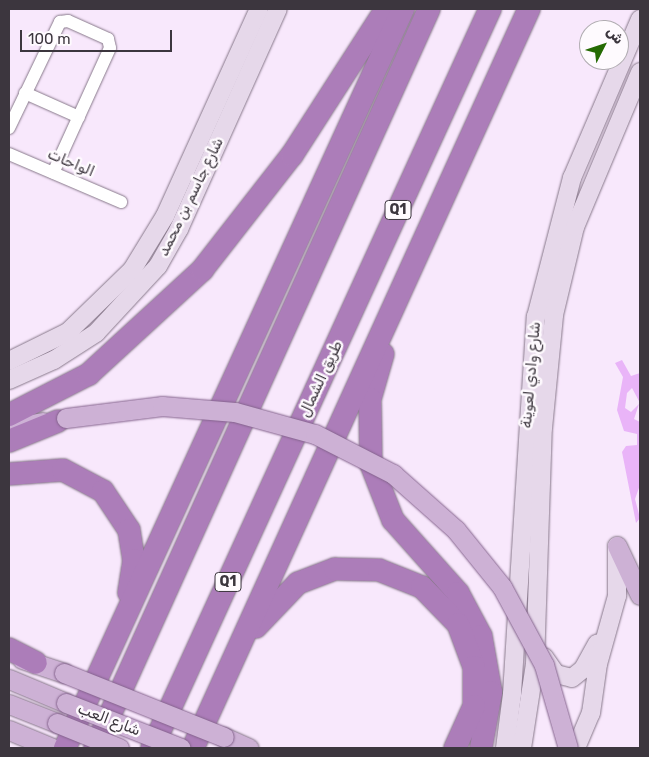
<!DOCTYPE html>
<html>
<head>
<meta charset="utf-8">
<style>
	body { margin:0 }
	#map { position:relative; width:649px; height:757px; overflow:hidden; background:#f8e8fc; font-family:Rubik,"Noto Sans Arabic",sans-serif }
	div>[style] { position:absolute }
	.green>* { inset:0; background:#e9b4f8 }
	.roads { filter:drop-shadow(0 0 1px #87788a) drop-shadow(0 0 1px #87788a) }
	.street>* { height:12px; margin:-6px; padding:0 6px; transform-origin:6px; border-radius:6px; background:#fff }
	.secondary>* { height:18px; margin:-9px; padding:0 9px; transform-origin:9px; border-radius:9px; background:#e6d8ea }
	.primary>* { height:19px; margin:-9.5px; padding:0 9.5px; transform-origin:9.5px; border-radius:9.5px; background:#cdb1d5 }
	.highway>* { height:22px; margin:-11px; padding:0 11px; transform-origin:11px; border-radius:11px; background:#ac7db9 }
	.bridges { filter:drop-shadow(0 0 1px #85648e) drop-shadow(0 0 1px #85648e) }
	.primary-bridge>* { height:19px; margin:-9.5px; padding:0 9.5px; transform-origin:9.5px; border-radius:9.5px; background:#cdb1d5 }
	span { translate:-50% -50%; white-space:nowrap; text-align:center; line-height:1.15; -webkit-text-stroke:5px #fefafe; paint-order:stroke }
	.shield-label span { padding:1px 4px; background:#fefafe; border:1px solid; border-radius:4px; -webkit-text-stroke-width:0 }
	.shield-label { font-size:14px; color:#3c363e; font-weight:700 }
	.street-label { font-size:15px; color:#3c363e }
	.frame { position:absolute; inset:0; border:10px solid #3c363e; pointer-events:none }
	.north { position:absolute; left:579px; top:20px; width:50px; height:50px; box-sizing:border-box; background:#fefafe; border:1px solid #b0acb1; border-radius:50%; rotate:49deg; font-size:14px; font-weight:700; line-height:20px; text-align:center; color:#3c363e }
	.north::after { content:''; display:block; margin:auto; width:18px; height:22px; background:#256a03; clip-path:polygon(50% 0,100% 100%,50% 72%,0 100%) }
	.scale { position:absolute; left:20px; top:30px; width:152px; height:22px; box-sizing:border-box; border:2px solid #3c363e; border-top:0; padding-left:6px; font-size:15px; line-height:18px; white-space:nowrap; color:#3c363e; -webkit-text-stroke:4px #fefafe; paint-order:stroke }
</style>
</head>
<body>
<div id="map">
	<div class="green">
		<i style="clip-path:polygon(622px 360px,631px 376px,640px 373px,640px 403px,632px 388px,627px 393px,625px 408px,631px 412px,639px 404px,634px 419px,640px 422px,640px 485px,635px 499px,640px 518px,636px 523px,622px 452px,626px 446px,637px 445px,637px 434px,624px 431px,617px 410px,623px 377px,615px 363px)"></i>
	</div>
	<div class="roads">
		<div class="street">
			<i style="left:25px;top:93px;width:59px;rotate:24deg"></i>
			<i style="left:9px;top:128px;width:118px;rotate:-64.3deg"></i>
			<i style="left:60px;top:22px;width:8px;rotate:-7deg"></i>
			<i style="left:68px;top:21px;width:44px;rotate:24.2deg"></i>
			<i style="left:108px;top:39px;width:9px;rotate:77deg"></i>
			<i style="left:110px;top:48px;width:137px;rotate:114.5deg"></i>
			<i style="left:9px;top:154px;width:122px;rotate:23.2deg"></i>
		</div>
		<div class="secondary">
			<i style="left:9px;top:361px;width:66px;rotate:-26.2deg"></i>
			<i style="left:68px;top:332px;width:89px;rotate:-44.1deg"></i>
			<i style="left:132px;top:270px;width:63px;rotate:-58.6deg"></i>
			<i style="left:165px;top:216px;width:227px;rotate:-65.6deg"></i>
			<i style="left:9px;top:380px;width:49px;rotate:-24deg"></i>
			<i style="left:54px;top:360px;width:50px;rotate:-32.7deg"></i>
			<i style="left:96px;top:333px;width:91px;rotate:-47.2deg"></i>
			<i style="left:158px;top:266px;width:43px;rotate:-60.4deg"></i>
			<i style="left:179px;top:229px;width:241px;rotate:-65.8deg"></i>
			<i style="left:544px;top:657px;width:21px;rotate:55deg"></i>
			<i style="left:556px;top:674px;width:16px;rotate:14deg"></i>
			<i style="left:572px;top:678px;width:14px;rotate:-39deg"></i>
			<i style="left:583px;top:669px;width:29px;rotate:-61deg"></i>
			<i style="left:505px;top:748px;width:54px;rotate:-82.6deg"></i>
			<i style="left:512px;top:694px;width:378px;rotate:-86.4deg"></i>
			<i style="left:536px;top:317px;width:144px;rotate:-75.5deg"></i>
			<i style="left:572px;top:178px;width:173px;rotate:-66.8deg"></i>
			<i style="left:522px;top:748px;width:85px;rotate:-81.2deg"></i>
			<i style="left:535px;top:664px;width:236px;rotate:-88.1deg"></i>
			<i style="left:543px;top:428px;width:114px;rotate:-84.4deg"></i>
			<i style="left:554px;top:315px;width:90px;rotate:-76.6deg"></i>
			<i style="left:575px;top:227px;width:168px;rotate:-67.2deg"></i>
			<i style="left:576px;top:748px;width:38px;rotate:-67deg"></i>
			<i style="left:591px;top:713px;width:49px;rotate:-81.9deg"></i>
			<i style="left:598px;top:664px;width:71px;rotate:-74.4deg"></i>
			<i style="left:617px;top:596px;width:50px;rotate:-90deg"></i>
		</div>
		<div class="primary">
			<i style="left:9px;top:428px;width:34px;rotate:-10deg"></i>
			<i style="left:617px;top:546px;width:54px;rotate:64.9deg"></i>
			<i style="left:22px;top:659px;width:44px;rotate:18.4deg"></i>
			<i style="left:9px;top:679px;width:62px;rotate:22.8deg"></i>
			<i style="left:9px;top:704px;width:52px;rotate:21.6deg"></i>
			<i style="left:9px;top:730px;width:47px;rotate:22.7deg"></i>
			<i style="left:224px;top:737px;width:27px;rotate:24deg"></i>
		</div>
		<div class="highway">
			<i style="left:383px;top:354px;width:47px;rotate:106.1deg"></i>
			<i style="left:370px;top:399px;width:65px;rotate:89.1deg"></i>
			<i style="left:371px;top:464px;width:60px;rotate:68.6deg"></i>
			<i style="left:393px;top:520px;width:98px;rotate:48.3deg"></i>
			<i style="left:458px;top:593px;width:49px;rotate:61.9deg"></i>
			<i style="left:481px;top:636px;width:57px;rotate:79.9deg"></i>
			<i style="left:491px;top:692px;width:57px;rotate:100.1deg"></i>
			<i style="left:9px;top:415px;width:90px;rotate:-27.1deg"></i>
			<i style="left:89px;top:374px;width:154px;rotate:-42.6deg"></i>
			<i style="left:202px;top:270px;width:146px;rotate:-52deg"></i>
			<i style="left:292px;top:155px;width:174px;rotate:-57.2deg"></i>
			<i style="left:9px;top:441px;width:53px;rotate:-22.2deg"></i>
			<i style="left:9px;top:474px;width:54px;rotate:-4.2deg"></i>
			<i style="left:63px;top:470px;width:45px;rotate:27.7deg"></i>
			<i style="left:103px;top:491px;width:47px;rotate:56.3deg"></i>
			<i style="left:129px;top:530px;width:30px;rotate:81deg"></i>
			<i style="left:134px;top:560px;width:33px;rotate:99deg"></i>
			<i style="left:256px;top:627px;width:61px;rotate:-46.3deg"></i>
			<i style="left:298px;top:583px;width:40px;rotate:-21deg"></i>
			<i style="left:335px;top:569px;width:44px;rotate:1.3deg"></i>
			<i style="left:379px;top:570px;width:46px;rotate:21.6deg"></i>
			<i style="left:422px;top:587px;width:52px;rotate:45.8deg"></i>
			<i style="left:458px;top:624px;width:46px;rotate:69.6deg"></i>
			<i style="left:474px;top:667px;width:39px;rotate:90deg"></i>
			<i style="left:474px;top:706px;width:46px;rotate:114.3deg"></i>
			<i style="left:9px;top:649px;width:30px;rotate:27deg"></i>
			<i style="left:65px;top:748px;width:813px;rotate:-65.42deg"></i>
			<i style="left:95px;top:748px;width:811px;rotate:-65.68deg"></i>
			<i style="left:152px;top:748px;width:813px;rotate:-65.42deg"></i>
			<i style="left:193px;top:748px;width:812px;rotate:-65.55deg"></i>
		</div>
	</div>
	<div class="bridges">
		<div class="primary-bridge">
			<i style="left:66px;top:418px;width:97px;rotate:-7.1deg"></i>
			<i style="left:162px;top:406px;width:73px;rotate:4.7deg"></i>
			<i style="left:235px;top:412px;width:83px;rotate:15.4deg"></i>
			<i style="left:315px;top:434px;width:88px;rotate:27.1deg"></i>
			<i style="left:393px;top:474px;width:84px;rotate:41.6deg"></i>
			<i style="left:456px;top:530px;width:73px;rotate:51.1deg"></i>
			<i style="left:502px;top:587px;width:89px;rotate:61.7deg"></i>
			<i style="left:544px;top:665px;width:86px;rotate:73.9deg"></i>
			<i style="left:64px;top:673px;width:172px;rotate:21.8deg"></i>
			<i style="left:66px;top:703px;width:123px;rotate:21.4deg"></i>
			<i style="left:57px;top:723px;width:67px;rotate:22deg"></i>
		</div>
	</div>
	<div class="shield-label">
		<span style="left:398px;top:210px">Q1</span>
		<span style="left:228px;top:582px">Q1</span>
	</div>
	<div class="street-label">
		<span style="left:71px;top:163px;rotate:23deg">الواحات</span>
		<span style="left:191px;top:197px;rotate:-64deg">شارع جاسم بن محمد</span>
		<span style="left:531px;top:375px;rotate:-85deg">شارع وادي لعوينة</span>
		<span style="left:321px;top:379px;rotate:-65deg">طريق الشمال</span>
		<span style="left:109px;top:720px;rotate:21deg">شارع العب</span>
	</div>
	<div class="frame"></div>
	<div class="north">ش</div>
	<div class="scale">100 m</div>
</div>
</body>
</html>
